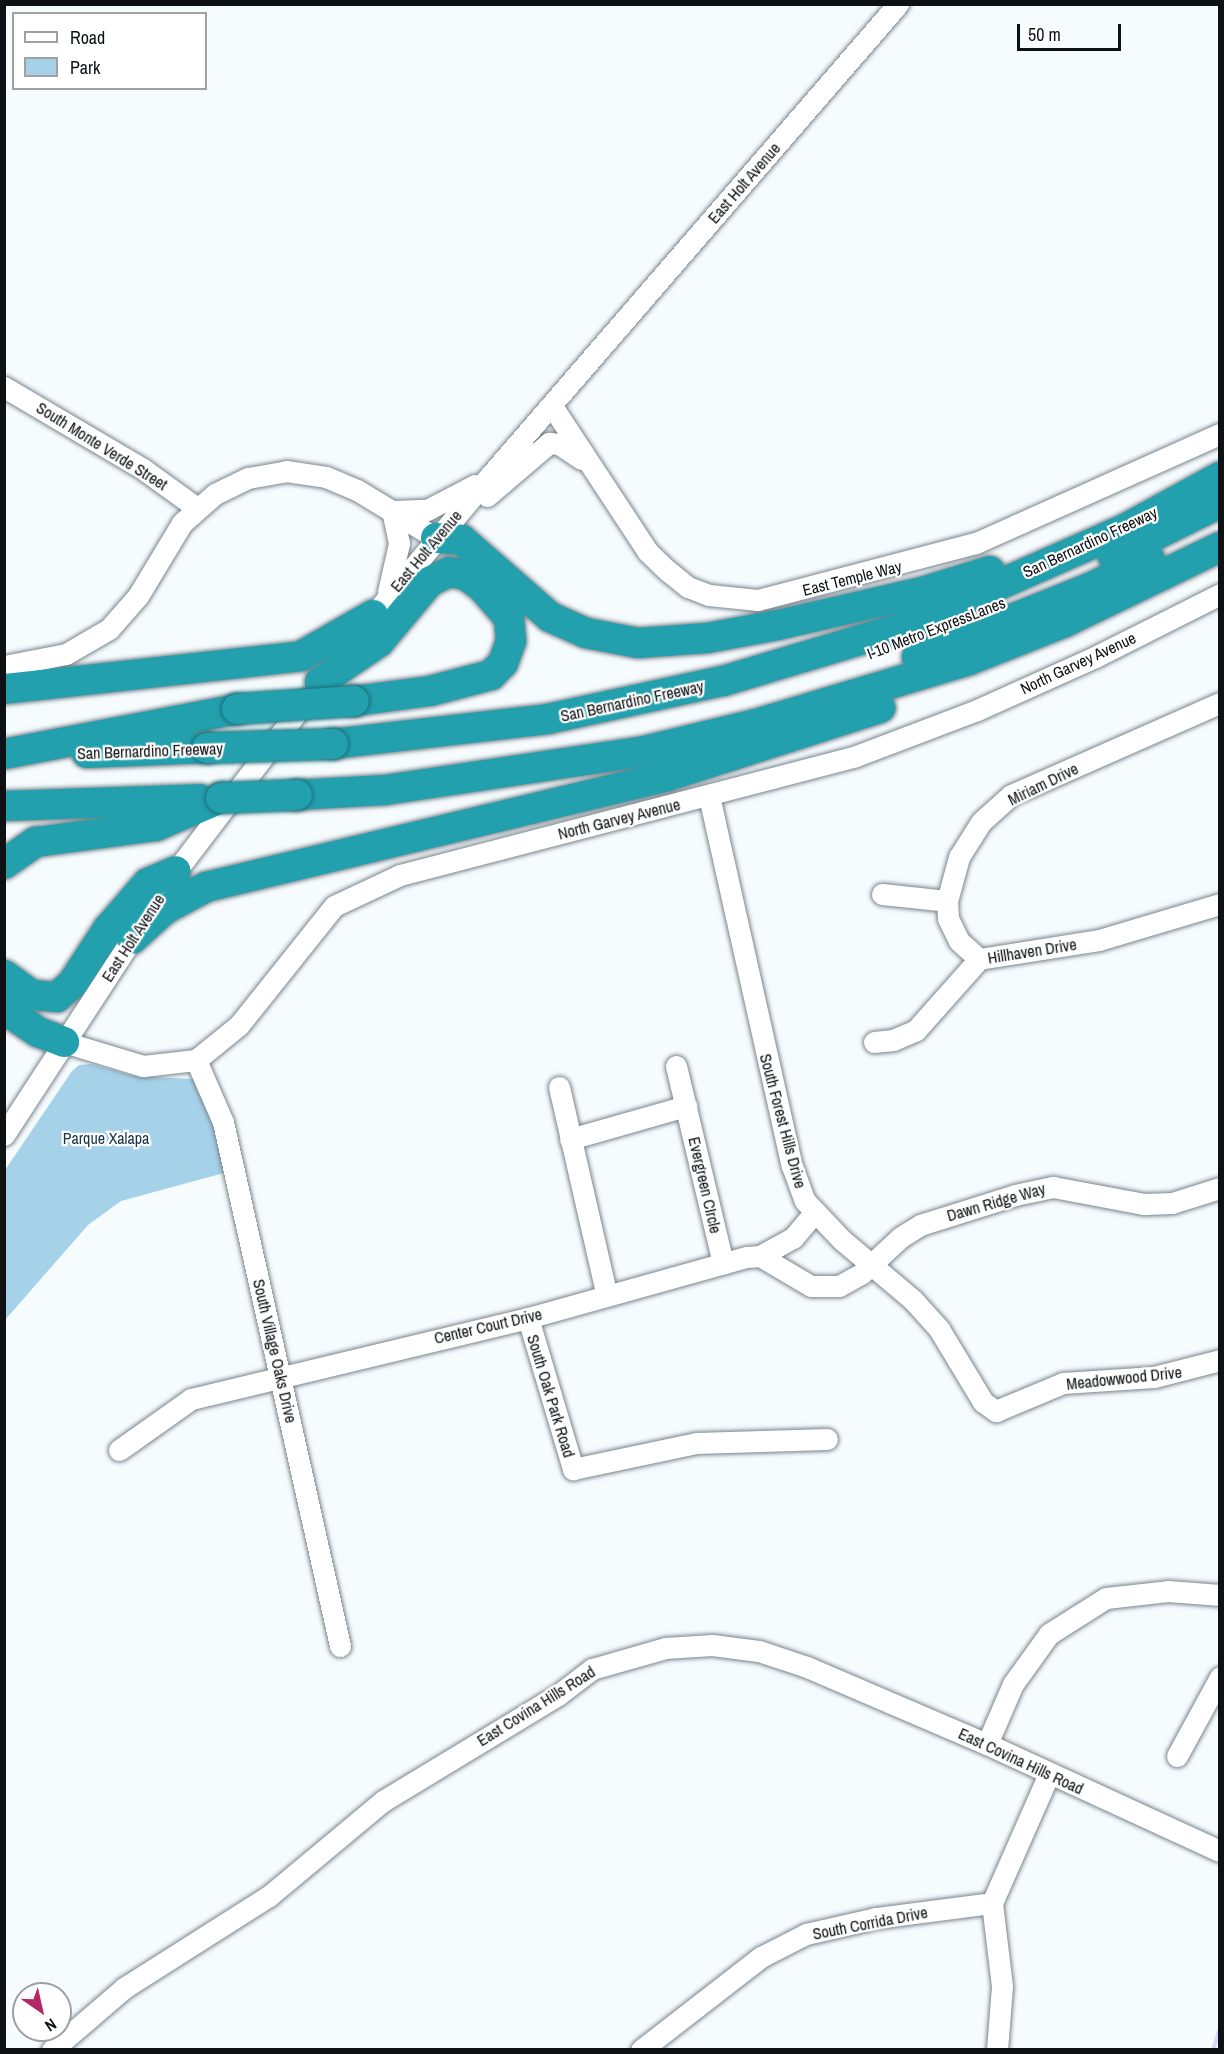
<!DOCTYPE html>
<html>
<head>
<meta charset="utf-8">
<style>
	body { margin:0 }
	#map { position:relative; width:1224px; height:2054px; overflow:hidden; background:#f6fbfe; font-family:"Archivo Narrow",sans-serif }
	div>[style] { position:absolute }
	.green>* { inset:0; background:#a5d1e9 }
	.stream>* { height:4px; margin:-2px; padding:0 2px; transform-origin:2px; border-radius:2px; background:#d5d7fe }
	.roads { filter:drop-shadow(0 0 2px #79858c) drop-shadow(0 0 2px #79858c) }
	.minor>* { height:21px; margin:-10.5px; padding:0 10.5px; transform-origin:10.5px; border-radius:10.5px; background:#fff }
	.highway>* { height:30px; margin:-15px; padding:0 15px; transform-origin:15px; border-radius:15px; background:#23a0ae }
	.bridges { filter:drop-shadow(0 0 2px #1b6e78) drop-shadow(0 0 2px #1b6e78) }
	.highway-bridge>* { height:30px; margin:-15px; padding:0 15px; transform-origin:15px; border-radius:15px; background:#23a0ae }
	span { translate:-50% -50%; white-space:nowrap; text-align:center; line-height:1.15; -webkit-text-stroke:4.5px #fff; paint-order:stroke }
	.street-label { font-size:16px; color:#0d1114 }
	.park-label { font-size:16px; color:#143545 }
	.frame { position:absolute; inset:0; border:6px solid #0d1114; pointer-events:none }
	.legend { position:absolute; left:12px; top:12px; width:195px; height:78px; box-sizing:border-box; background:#fff; border:2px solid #9ea0a1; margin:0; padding:8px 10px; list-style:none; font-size:18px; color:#0d1114 }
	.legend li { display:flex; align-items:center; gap:12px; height:30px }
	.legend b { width:30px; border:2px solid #9ea0a1 }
	.north { position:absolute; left:12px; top:1982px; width:60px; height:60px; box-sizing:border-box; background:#fff; border:2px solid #9ea0a1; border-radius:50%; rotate:146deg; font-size:16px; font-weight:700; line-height:24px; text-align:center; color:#0d1114 }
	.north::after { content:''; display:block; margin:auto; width:21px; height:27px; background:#b32967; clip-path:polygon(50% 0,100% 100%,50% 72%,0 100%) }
	.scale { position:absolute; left:1017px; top:24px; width:104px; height:27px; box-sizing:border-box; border:3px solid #0d1114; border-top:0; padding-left:8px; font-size:18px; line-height:21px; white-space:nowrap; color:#0d1114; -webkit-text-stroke:4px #fff; paint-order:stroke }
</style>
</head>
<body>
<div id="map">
	<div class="green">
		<i style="clip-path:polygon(91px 1064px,134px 1076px,194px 1079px,208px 1103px,224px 1173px,121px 1201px,88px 1225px,5px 1320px,5px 1170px,72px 1071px,79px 1065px)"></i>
	</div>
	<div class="stream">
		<i style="left:1213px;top:2050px;width:23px;rotate:-72deg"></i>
	</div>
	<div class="roads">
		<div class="minor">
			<i style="left:4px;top:387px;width:161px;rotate:30.5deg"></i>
			<i style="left:143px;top:469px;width:67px;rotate:35.8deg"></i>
			<i style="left:552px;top:406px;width:175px;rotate:56.7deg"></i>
			<i style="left:648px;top:552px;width:28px;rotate:44deg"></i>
			<i style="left:668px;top:571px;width:26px;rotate:39deg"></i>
			<i style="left:688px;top:587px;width:22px;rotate:21deg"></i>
			<i style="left:709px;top:595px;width:49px;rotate:5.8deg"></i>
			<i style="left:758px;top:600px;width:225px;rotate:-14.7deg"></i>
			<i style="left:976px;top:543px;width:267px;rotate:-24.1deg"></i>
			<i style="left:487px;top:496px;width:82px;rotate:-40.5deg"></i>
			<i style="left:549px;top:443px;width:10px;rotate:6deg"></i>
			<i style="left:559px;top:444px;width:27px;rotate:34deg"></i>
			<i style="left:392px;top:511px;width:35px;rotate:-2deg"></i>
			<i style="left:427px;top:510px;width:54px;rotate:-27.5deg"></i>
			<i style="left:388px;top:592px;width:50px;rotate:-77.3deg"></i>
			<i style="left:399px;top:543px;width:33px;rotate:-102deg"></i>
			<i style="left:365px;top:625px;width:192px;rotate:-50.1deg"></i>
			<i style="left:488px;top:478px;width:627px;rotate:-49.14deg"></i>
			<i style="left:4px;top:666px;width:63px;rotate:-11deg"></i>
			<i style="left:66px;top:654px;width:50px;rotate:-30.2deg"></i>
			<i style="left:109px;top:629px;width:44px;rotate:-48.7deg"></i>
			<i style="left:138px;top:596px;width:85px;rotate:-58.9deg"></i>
			<i style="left:182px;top:523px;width:44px;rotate:-41.3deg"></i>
			<i style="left:215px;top:494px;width:37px;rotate:-26deg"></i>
			<i style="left:248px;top:478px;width:39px;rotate:-10deg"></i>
			<i style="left:286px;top:471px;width:40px;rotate:8.5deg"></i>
			<i style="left:326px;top:477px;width:34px;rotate:23deg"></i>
			<i style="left:357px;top:490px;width:92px;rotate:31.3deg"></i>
			<i style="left:709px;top:796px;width:379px;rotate:77.4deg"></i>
			<i style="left:792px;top:1166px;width:37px;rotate:70deg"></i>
			<i style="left:805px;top:1201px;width:54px;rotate:46.5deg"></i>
			<i style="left:842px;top:1240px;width:93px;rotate:40.2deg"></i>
			<i style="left:913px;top:1300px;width:39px;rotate:48deg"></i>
			<i style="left:939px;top:1329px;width:85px;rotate:58.9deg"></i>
			<i style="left:983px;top:1402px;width:16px;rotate:35deg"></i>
			<i style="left:996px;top:1411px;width:73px;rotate:-22.7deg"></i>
			<i style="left:1063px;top:1383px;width:91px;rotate:-3.8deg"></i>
			<i style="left:1154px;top:1377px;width:68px;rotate:-14.4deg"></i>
			<i style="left:882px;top:894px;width:65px;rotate:6.1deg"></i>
			<i style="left:979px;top:959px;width:27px;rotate:-138deg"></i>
			<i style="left:959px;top:941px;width:25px;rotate:-116deg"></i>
			<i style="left:948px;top:918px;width:17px;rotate:-93deg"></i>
			<i style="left:947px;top:901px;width:46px;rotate:-74.7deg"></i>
			<i style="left:959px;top:857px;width:41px;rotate:-57.8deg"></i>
			<i style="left:981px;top:822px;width:40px;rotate:-42deg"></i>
			<i style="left:1011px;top:795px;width:228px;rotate:-23.8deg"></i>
			<i style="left:64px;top:1042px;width:83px;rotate:16.9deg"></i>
			<i style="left:143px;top:1066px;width:53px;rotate:-6.5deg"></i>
			<i style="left:196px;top:1060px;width:55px;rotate:-39.1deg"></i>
			<i style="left:239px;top:1025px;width:152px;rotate:-51.4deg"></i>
			<i style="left:334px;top:906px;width:73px;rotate:-25.2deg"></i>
			<i style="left:400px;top:875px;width:471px;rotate:-14.6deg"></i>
			<i style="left:856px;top:756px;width:129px;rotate:-20.8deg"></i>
			<i style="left:977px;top:710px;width:129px;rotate:-24.2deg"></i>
			<i style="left:1095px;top:657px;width:140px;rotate:-26.7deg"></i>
			<i style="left:874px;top:1042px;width:19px;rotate:-6deg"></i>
			<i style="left:893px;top:1040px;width:25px;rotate:-23deg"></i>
			<i style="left:916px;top:1030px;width:95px;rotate:-48.4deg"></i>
			<i style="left:979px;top:959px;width:121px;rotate:-9deg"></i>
			<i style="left:1099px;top:940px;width:126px;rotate:-16.6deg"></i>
			<i style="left:196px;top:1060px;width:68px;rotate:66.5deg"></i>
			<i style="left:223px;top:1122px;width:537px;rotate:77.41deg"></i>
			<i style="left:676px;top:1066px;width:203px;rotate:76.6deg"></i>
			<i style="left:559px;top:1087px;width:214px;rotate:77.1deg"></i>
			<i style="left:4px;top:1135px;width:315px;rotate:-56.9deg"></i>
			<i style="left:176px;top:871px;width:216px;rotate:-52.7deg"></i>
			<i style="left:570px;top:1139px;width:121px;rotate:-15.9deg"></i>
			<i style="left:760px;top:1256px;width:38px;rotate:-29deg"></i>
			<i style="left:793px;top:1238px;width:33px;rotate:-50deg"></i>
			<i style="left:528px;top:1318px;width:158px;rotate:73.4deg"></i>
			<i style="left:573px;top:1469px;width:126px;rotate:-11.9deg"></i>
			<i style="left:696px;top:1443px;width:131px;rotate:-1.7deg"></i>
			<i style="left:119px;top:1450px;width:88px;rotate:-35.3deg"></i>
			<i style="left:191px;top:1399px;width:347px;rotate:-13.5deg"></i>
			<i style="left:528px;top:1318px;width:227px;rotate:-15.6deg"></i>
			<i style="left:747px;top:1257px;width:13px;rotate:-4deg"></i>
			<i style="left:760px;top:1256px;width:59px;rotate:30.5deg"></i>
			<i style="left:811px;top:1286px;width:28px"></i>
			<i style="left:839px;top:1286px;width:25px;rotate:-29deg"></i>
			<i style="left:861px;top:1274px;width:54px;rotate:-42.8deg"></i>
			<i style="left:901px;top:1237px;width:22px;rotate:-32deg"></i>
			<i style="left:920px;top:1225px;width:100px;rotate:-17.5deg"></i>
			<i style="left:1015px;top:1195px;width:39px;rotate:-12deg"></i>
			<i style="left:1053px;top:1187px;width:93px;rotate:10.6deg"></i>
			<i style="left:1144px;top:1204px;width:28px;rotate:-2deg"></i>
			<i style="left:1172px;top:1203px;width:50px;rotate:-17.4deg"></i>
			<i style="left:987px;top:1744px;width:65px;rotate:-66.6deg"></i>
			<i style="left:1013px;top:1684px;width:62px;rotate:-54.2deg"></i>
			<i style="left:1049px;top:1634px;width:67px;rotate:-32.3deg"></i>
			<i style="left:1106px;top:1598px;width:62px;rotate:-6.4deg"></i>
			<i style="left:1168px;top:1591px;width:52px;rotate:4.4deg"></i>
			<i style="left:1177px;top:1756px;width:90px;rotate:-61.4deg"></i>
			<i style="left:52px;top:2050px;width:95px;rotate:-40.7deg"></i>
			<i style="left:124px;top:1988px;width:172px;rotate:-32.4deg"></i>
			<i style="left:269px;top:1896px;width:148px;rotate:-39.8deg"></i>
			<i style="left:383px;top:1801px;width:205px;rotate:-31.2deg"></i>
			<i style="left:558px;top:1695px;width:43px;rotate:-37.4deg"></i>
			<i style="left:592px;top:1669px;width:76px;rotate:-16deg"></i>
			<i style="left:665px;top:1648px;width:47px;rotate:-3.7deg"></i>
			<i style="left:712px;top:1645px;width:47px;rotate:7.3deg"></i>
			<i style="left:759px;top:1651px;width:51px;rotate:18.4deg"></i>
			<i style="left:807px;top:1667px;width:196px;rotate:23.2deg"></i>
			<i style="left:987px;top:1744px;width:256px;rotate:24.7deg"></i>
			<i style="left:641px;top:2050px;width:152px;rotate:-37.8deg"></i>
			<i style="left:761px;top:1957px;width:51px;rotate:-27.1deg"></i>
			<i style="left:806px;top:1934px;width:72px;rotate:-12.9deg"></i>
			<i style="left:876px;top:1918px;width:117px;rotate:-7.4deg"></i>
			<i style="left:997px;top:2050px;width:64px;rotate:-85.5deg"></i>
			<i style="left:1002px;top:1986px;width:84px;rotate:-96.9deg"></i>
			<i style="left:992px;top:1903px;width:141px;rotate:-66.2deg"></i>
		</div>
		<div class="highway">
			<i style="left:436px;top:538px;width:26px;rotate:4deg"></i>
			<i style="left:462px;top:540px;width:117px;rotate:41.2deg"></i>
			<i style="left:550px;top:617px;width:39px;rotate:24deg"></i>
			<i style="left:586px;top:633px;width:53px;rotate:10.9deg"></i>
			<i style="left:638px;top:643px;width:69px;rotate:-4.1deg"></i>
			<i style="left:707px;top:638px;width:72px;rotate:-10.4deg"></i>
			<i style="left:778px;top:625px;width:148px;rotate:-12.9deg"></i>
			<i style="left:922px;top:592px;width:71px;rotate:-17.2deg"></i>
			<i style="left:1113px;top:556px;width:119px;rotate:-26.4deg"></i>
			<i style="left:917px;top:657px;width:188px;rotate:-21.8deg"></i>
			<i style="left:1092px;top:587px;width:64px;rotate:-26.2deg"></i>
			<i style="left:320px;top:682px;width:71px;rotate:-34.1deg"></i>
			<i style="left:379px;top:642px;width:78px;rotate:-50.2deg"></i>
			<i style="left:429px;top:582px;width:22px;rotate:-27deg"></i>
			<i style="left:449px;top:572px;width:17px;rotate:10deg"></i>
			<i style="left:466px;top:575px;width:20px;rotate:37deg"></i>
			<i style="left:482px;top:587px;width:41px;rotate:48.9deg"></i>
			<i style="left:509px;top:618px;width:23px;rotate:85deg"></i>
			<i style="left:511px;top:641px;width:23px;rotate:110deg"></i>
			<i style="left:503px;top:663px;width:17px;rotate:135deg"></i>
			<i style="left:491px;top:675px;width:63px;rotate:165.3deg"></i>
			<i style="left:430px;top:691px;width:77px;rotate:172.5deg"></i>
			<i style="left:4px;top:689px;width:299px;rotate:-6.3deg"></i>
			<i style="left:301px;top:656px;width:83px;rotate:-29.7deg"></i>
			<i style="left:333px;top:744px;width:216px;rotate:-6.6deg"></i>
			<i style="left:548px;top:719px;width:179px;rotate:-12.3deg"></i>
			<i style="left:723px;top:681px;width:191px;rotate:-16.7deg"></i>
			<i style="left:906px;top:626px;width:240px;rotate:-23.9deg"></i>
			<i style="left:1125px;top:529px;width:108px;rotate:-28.7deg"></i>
			<i style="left:87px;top:753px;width:120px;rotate:-2.4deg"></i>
			<i style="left:4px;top:754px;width:237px;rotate:-10.9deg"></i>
			<i style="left:297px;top:795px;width:88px;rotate:-3.3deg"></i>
			<i style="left:385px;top:790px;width:258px;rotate:-8.5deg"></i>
			<i style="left:640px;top:752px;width:119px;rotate:-13.6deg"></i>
			<i style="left:756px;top:724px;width:222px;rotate:-16.7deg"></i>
			<i style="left:969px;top:660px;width:103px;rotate:-21.6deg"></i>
			<i style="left:1065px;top:622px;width:172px;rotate:-25.8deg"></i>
			<i style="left:4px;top:806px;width:196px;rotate:-2deg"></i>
			<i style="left:4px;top:864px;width:39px;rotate:-35deg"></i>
			<i style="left:36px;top:842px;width:121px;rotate:-7.6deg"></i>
			<i style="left:156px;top:826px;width:71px;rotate:-23.3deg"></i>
			<i style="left:132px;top:939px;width:45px;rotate:-42.3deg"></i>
			<i style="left:165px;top:909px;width:47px;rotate:-28.2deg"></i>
			<i style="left:206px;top:887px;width:475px;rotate:-13.5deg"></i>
			<i style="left:668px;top:776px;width:223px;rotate:-17.8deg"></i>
			<i style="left:4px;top:975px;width:34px;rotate:36deg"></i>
			<i style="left:32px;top:995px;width:25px;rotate:5deg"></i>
			<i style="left:57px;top:997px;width:20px;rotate:-41deg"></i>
			<i style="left:72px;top:984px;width:66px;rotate:-56.8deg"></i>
			<i style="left:108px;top:929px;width:61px;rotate:-49deg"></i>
			<i style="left:148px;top:883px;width:30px;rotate:-23deg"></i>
			<i style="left:4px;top:1009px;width:41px;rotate:34.1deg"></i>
			<i style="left:38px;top:1032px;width:28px;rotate:21deg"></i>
		</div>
	</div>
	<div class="bridges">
		<div class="highway-bridge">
			<i style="left:237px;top:709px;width:117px;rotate:-3.9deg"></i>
			<i style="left:207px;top:748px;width:126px;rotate:-1.8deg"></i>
			<i style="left:221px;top:798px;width:76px;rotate:-2.3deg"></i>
		</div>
	</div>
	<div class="street-label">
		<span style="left:744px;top:183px;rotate:-49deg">East Holt Avenue</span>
		<span style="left:102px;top:446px;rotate:32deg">South Monte Verde Street</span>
		<span style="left:1090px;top:542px;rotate:-25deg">San Bernardino Freeway</span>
		<span style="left:426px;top:551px;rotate:-50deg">East Holt Avenue</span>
		<span style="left:852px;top:578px;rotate:-14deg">East Temple Way</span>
		<span style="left:936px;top:628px;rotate:-21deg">I-10 Metro ExpressLanes</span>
		<span style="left:1078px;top:663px;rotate:-25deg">North Garvey Avenue</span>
		<span style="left:632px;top:701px;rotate:-12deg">San Bernardino Freeway</span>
		<span style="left:150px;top:751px;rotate:-2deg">San Bernardino Freeway</span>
		<span style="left:1043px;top:784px;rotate:-26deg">Miriam Drive</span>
		<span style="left:619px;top:819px;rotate:-14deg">North Garvey Avenue</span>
		<span style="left:133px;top:938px;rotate:-57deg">East Holt Avenue</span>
		<span style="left:1032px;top:951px;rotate:-9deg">Hillhaven Drive</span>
		<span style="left:783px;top:1121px;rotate:75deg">South Forest Hills Drive</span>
		<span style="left:705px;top:1185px;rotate:77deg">Evergreen CIrcle</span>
		<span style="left:996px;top:1202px;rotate:-16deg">Dawn Ridge Way</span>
		<span style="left:488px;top:1326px;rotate:-13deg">Center Court Drive</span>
		<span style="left:275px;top:1351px;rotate:77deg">South Village Oaks Drive</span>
		<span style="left:1124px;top:1378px;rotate:-6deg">Meadowwood Drive</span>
		<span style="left:551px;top:1396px;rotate:73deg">South Oak Park Road</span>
		<span style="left:536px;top:1706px;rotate:-32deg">East Covina Hills Road</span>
		<span style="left:1021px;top:1761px;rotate:25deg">East Covina Hills Road</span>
		<span style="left:870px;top:1923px;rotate:-11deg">South Corrida Drive</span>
	</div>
	<div class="park-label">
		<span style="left:106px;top:1138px">Parque Xalapa</span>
	</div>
	<div class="frame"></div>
	<ul class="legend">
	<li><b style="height:8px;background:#fff"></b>Road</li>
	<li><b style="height:16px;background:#a5d1e9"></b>Park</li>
	</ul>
	<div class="north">N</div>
	<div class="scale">50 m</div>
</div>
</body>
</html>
